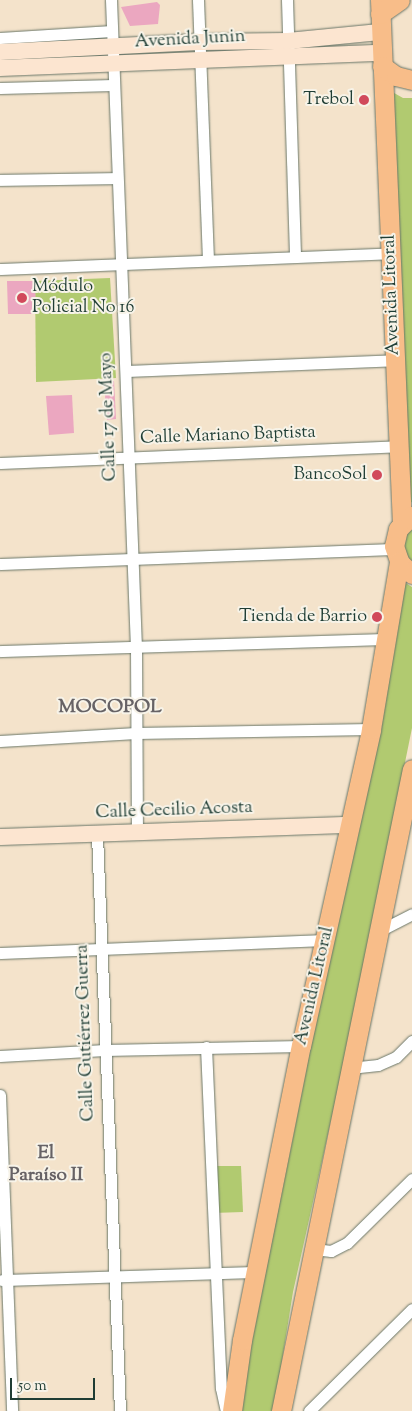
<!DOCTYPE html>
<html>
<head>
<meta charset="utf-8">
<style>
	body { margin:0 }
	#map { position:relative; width:412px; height:1411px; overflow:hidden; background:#f4e3cb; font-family:"Sorts Mill Goudy",serif }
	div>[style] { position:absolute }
	.green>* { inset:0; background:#b1ca70 }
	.building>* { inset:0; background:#eba7c0 }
	.roads { filter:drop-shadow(0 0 1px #6a7769) drop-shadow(0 0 1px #6a7769) }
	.street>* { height:11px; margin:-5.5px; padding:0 5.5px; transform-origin:5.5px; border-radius:5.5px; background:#fff }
	.secondary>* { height:16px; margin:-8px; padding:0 8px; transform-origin:8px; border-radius:8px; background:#fce5d0 }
	.primary>* { height:19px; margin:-9.5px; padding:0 9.5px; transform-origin:9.5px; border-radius:9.5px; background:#f8bd89 }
	.dots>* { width:14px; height:14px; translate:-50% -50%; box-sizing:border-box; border:2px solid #f7f3e8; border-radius:50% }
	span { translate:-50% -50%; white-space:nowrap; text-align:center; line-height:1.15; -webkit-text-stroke:4px #f7f3e8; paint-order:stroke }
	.street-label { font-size:18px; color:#1f3d34 }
	.poi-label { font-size:18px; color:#1f3d34 }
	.right { translate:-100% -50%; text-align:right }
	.left { translate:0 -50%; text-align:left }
	.neighbourhood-label { font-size:19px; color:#666265; font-weight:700 }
	.scale { position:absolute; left:10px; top:1378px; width:85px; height:22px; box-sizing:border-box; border:2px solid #1f3d34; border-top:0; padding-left:6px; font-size:15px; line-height:18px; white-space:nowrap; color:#1f3d34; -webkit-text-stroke:4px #f7f3e8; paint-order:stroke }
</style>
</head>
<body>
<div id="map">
	<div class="green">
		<i style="clip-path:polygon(387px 89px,403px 98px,412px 98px,412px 502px,405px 505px)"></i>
		<i style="clip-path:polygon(110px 278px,116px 378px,36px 382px,35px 281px)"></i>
		<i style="clip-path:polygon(412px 527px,412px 567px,407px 563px,402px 541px)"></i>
		<i style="clip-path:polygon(404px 582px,412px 587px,412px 728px,346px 1053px,293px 1292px,274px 1411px,237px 1411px)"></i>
		<i style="clip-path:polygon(212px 1166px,241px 1166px,243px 1212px,213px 1213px)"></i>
	</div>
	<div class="building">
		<i style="clip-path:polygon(157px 2px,160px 5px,158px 24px,130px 26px,121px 7px)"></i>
		<i style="clip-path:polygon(7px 281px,35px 281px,36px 314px,8px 314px)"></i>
		<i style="clip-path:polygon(114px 381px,116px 419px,107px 420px,104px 382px)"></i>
		<i style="clip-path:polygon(72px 395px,74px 433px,49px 435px,46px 396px)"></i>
	</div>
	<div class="roads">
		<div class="street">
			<i style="left:111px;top:0;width:647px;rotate:87.79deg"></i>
			<i style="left:136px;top:647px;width:186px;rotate:89.7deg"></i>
			<i style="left:198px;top:0;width:260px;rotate:87.8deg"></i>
			<i style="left:287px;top:0;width:257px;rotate:88.2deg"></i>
			<i style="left:0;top:38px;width:112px;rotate:-3.6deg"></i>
			<i style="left:0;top:88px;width:113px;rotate:-1.5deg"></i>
			<i style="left:0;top:180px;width:116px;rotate:-1deg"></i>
			<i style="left:0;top:269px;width:390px;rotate:-2.3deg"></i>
			<i style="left:126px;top:371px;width:269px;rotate:-2.3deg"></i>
			<i style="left:0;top:463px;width:399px;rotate:-2.4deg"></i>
			<i style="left:0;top:564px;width:394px;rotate:-2.2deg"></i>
			<i style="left:0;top:651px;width:387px;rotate:-1.8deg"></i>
			<i style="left:0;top:741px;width:136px;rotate:-3.4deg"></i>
			<i style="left:136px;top:733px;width:235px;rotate:-1deg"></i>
			<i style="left:97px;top:834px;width:577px;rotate:87.72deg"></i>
			<i style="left:379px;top:931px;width:37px;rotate:-27deg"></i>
			<i style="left:0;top:953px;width:326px;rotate:-2.3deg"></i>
			<i style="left:206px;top:1047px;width:341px;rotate:87.5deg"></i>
			<i style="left:221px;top:1388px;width:24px;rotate:78deg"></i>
			<i style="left:0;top:1056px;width:105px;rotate:-3.3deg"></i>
			<i style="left:105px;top:1050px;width:196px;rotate:-1.2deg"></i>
			<i style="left:350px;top:1068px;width:28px;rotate:-6deg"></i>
			<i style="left:378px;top:1065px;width:20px;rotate:-24deg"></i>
			<i style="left:396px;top:1057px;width:23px;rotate:-45deg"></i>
			<i style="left:0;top:1095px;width:316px;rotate:87.8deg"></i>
			<i style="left:314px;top:1249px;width:17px;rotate:7deg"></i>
			<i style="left:331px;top:1251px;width:18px;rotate:-27deg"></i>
			<i style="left:347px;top:1243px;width:91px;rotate:-44.6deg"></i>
			<i style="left:2px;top:1280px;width:254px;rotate:-1.8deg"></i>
			<i style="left:309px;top:1411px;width:145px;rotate:-44.7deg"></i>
		</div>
		<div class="secondary">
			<i style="left:0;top:52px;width:199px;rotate:-2.9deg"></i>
			<i style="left:199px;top:42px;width:89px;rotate:-0.6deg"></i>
			<i style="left:288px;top:41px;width:92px;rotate:-5.6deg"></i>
			<i style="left:0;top:68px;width:381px;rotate:-2.3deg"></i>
			<i style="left:0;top:837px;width:350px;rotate:-2deg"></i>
		</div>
		<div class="primary">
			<i style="left:380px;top:0;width:524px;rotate:87.6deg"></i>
			<i style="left:380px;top:14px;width:24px;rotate:-35deg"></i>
			<i style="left:382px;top:66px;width:17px;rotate:36deg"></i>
			<i style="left:396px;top:76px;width:16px;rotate:14deg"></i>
			<i style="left:411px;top:516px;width:18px;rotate:135deg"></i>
			<i style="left:398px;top:529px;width:17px;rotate:103deg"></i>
			<i style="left:394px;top:546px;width:18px;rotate:71deg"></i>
			<i style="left:400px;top:563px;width:16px;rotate:43deg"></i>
			<i style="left:232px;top:1411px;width:72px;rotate:-82deg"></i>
			<i style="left:242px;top:1340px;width:300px;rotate:-78.7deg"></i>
			<i style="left:301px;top:1046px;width:325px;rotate:-77.5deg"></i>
			<i style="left:371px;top:729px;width:170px;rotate:-80.5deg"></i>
			<i style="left:281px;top:1411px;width:655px;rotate:-78.47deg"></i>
		</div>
	</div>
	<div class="dots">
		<i style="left:364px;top:100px;background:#d1495b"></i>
		<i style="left:22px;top:298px;background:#d1495b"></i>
		<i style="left:377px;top:475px;background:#d1495b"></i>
		<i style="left:377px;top:617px;background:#d1495b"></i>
	</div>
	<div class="street-label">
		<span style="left:190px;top:40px;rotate:-3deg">Avenida Junin</span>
		<span style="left:392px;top:295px;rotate:-92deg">Avenida Litoral</span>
		<span style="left:109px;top:417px;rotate:-92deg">Calle 17 de Mayo</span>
		<span style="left:228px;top:436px;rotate:-2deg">Calle Mariano Baptista</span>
		<span style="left:174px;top:811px;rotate:-2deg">Calle Cecilio Acosta</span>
		<span style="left:315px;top:986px;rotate:-77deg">Avenida Litoral</span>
		<span style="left:86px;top:1033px;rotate:-92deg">Calle Gutiérrez Guerra</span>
	</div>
	<div class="poi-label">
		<span class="right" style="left:354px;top:100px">Trebol</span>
		<span class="left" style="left:32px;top:298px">Módulo<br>Policial No 16</span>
		<span class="right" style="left:367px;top:475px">BancoSol</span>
		<span class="right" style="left:367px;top:617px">Tienda de Barrio</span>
	</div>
	<div class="neighbourhood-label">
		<span style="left:110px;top:708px">MOCOPOL</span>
		<span style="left:46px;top:1165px">El<br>Paraíso II</span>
	</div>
	<div class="scale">50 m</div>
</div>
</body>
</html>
